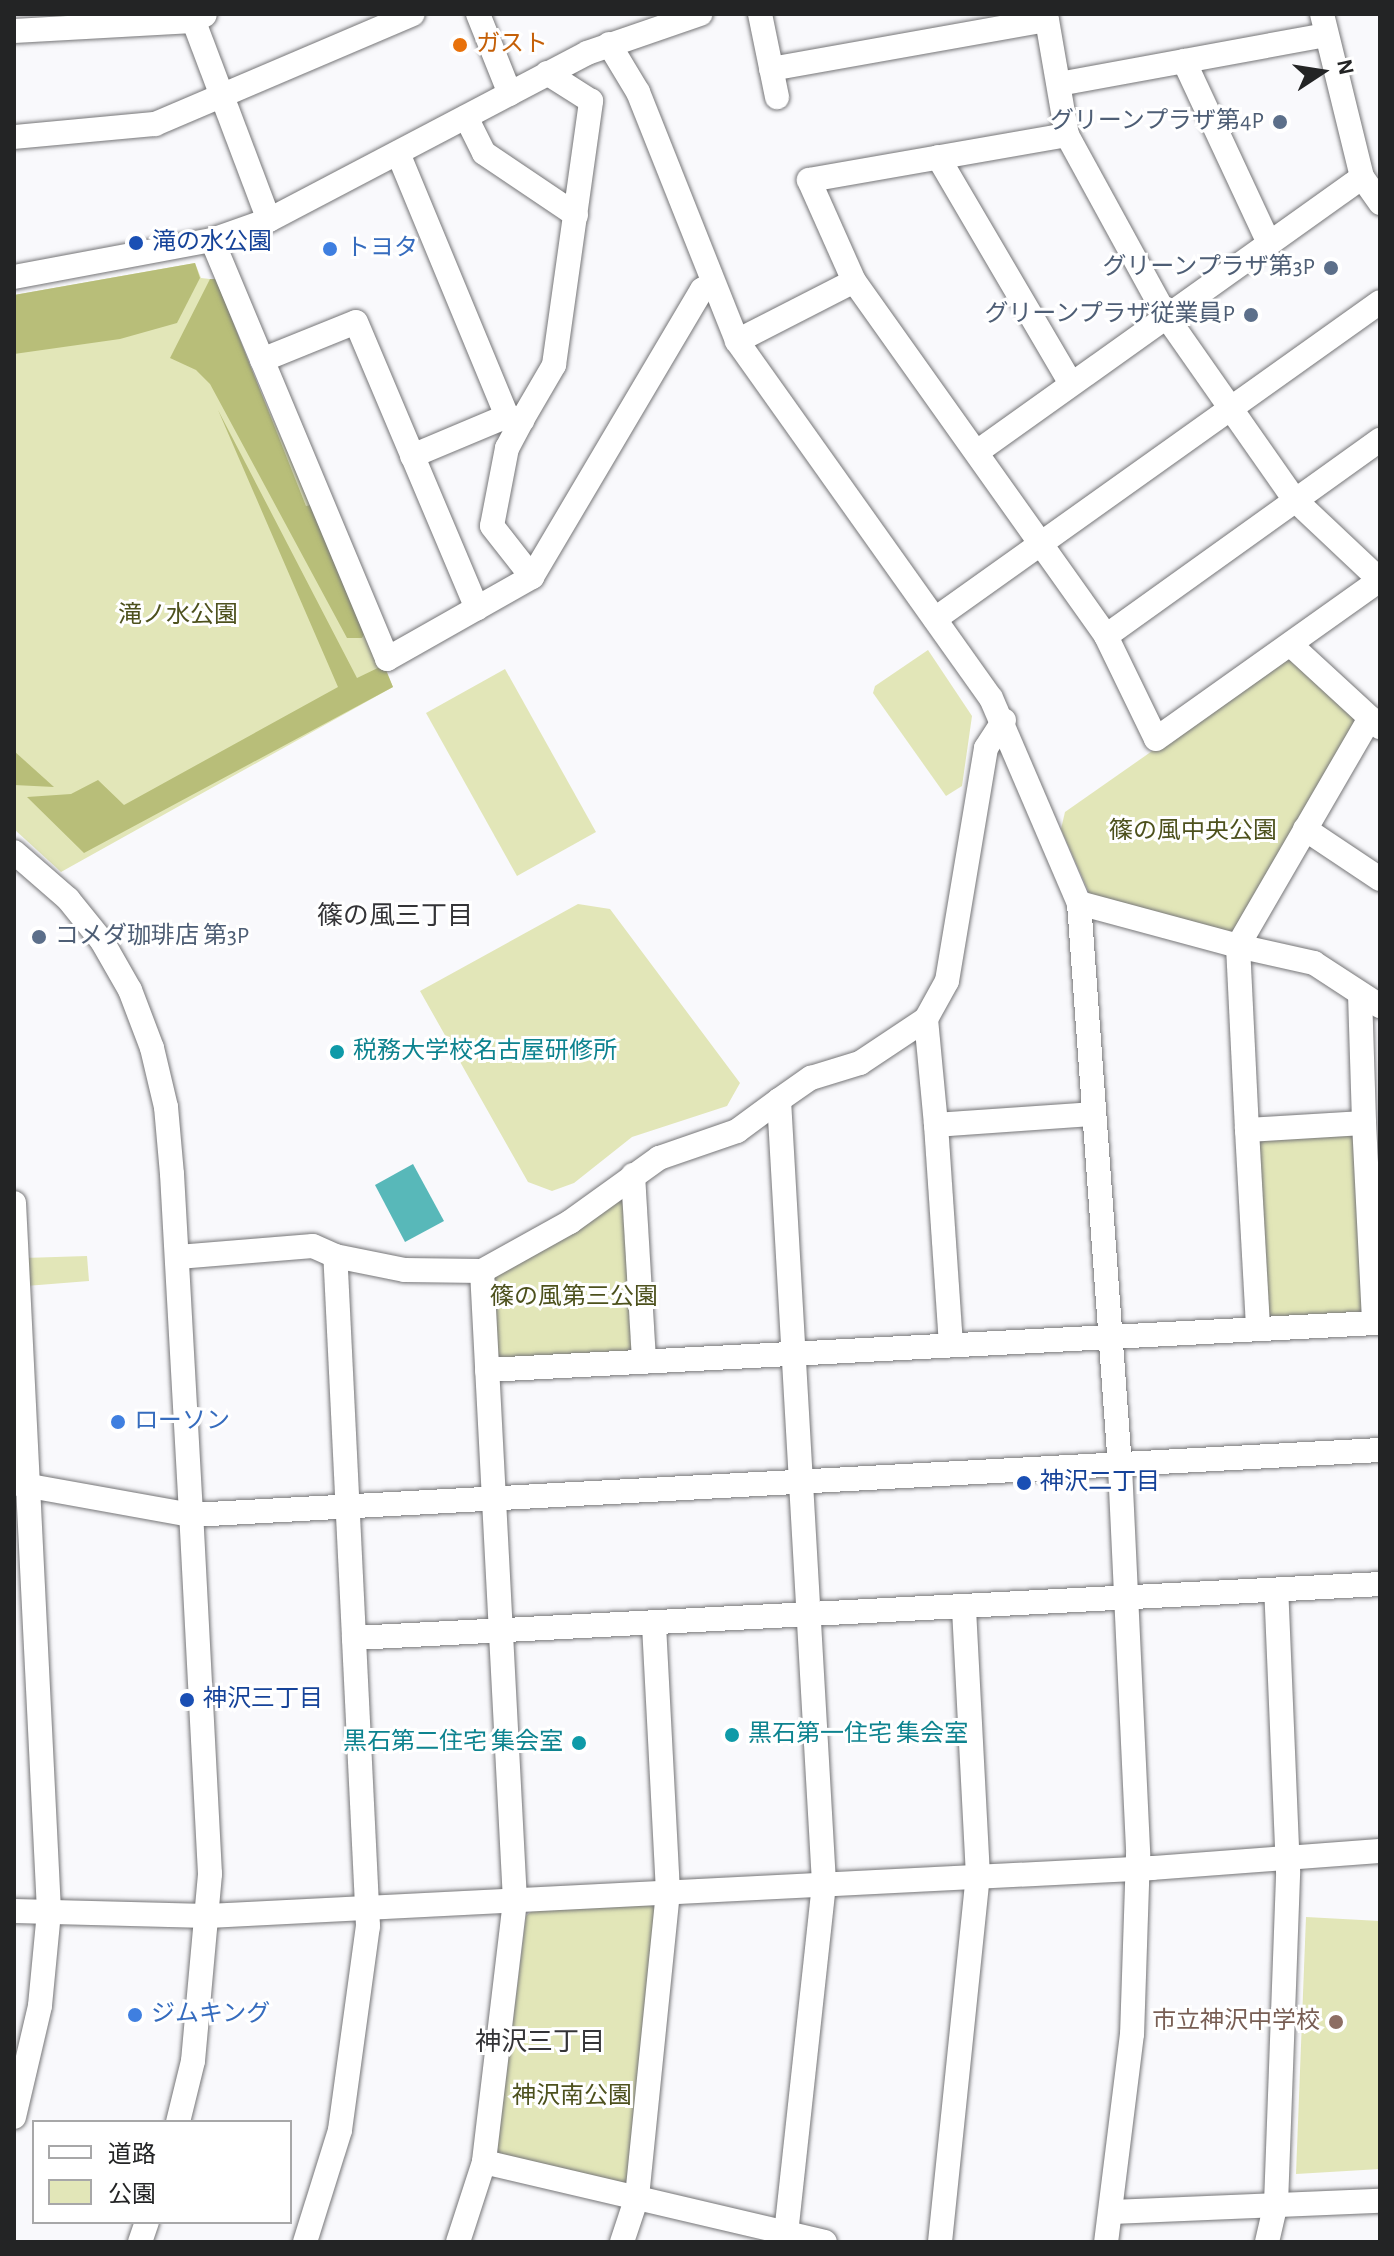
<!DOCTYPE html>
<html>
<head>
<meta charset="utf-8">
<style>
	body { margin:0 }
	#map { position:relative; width:1394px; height:2256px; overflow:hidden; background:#f9f9fc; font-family:"Alegreya Sans","Noto Sans JP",sans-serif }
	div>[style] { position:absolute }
	.green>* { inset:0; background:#e2e6b8 }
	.forest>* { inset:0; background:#b8be79 }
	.water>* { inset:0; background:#58b8b9 }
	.roads { filter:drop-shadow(0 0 2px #767678) drop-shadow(0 0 2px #767678) }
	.minor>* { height:24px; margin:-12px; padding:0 12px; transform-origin:12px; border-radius:12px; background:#fff }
	.dots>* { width:22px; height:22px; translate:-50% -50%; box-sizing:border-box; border:4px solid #fff; border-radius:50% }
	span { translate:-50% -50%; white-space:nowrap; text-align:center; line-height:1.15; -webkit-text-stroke:6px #fff; paint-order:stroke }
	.food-label { font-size:24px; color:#c56008 }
	.left { translate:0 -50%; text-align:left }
	.service-label { font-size:24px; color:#4e5e75 }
	.right { translate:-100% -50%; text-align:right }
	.transit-label { font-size:24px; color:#164399 }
	.shop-label { font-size:24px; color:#366cbe }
	.park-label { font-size:24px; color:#4d511d }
	.culture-label { font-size:24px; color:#0d838f }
	.education-label { font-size:24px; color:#785e54 }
	.neighbourhood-label { font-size:26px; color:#343437 }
	.frame { position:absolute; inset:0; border:16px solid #232425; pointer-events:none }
	.legend { position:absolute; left:32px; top:2120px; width:260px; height:104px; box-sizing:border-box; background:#fff; border:2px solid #a7a7a8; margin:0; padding:10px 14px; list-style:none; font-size:24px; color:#232425 }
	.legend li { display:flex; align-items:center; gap:16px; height:40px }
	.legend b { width:40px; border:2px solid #a7a7a8 }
	.north { position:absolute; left:1282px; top:32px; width:80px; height:80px; -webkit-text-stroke:6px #fff; paint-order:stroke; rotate:78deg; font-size:22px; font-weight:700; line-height:32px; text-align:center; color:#232425 }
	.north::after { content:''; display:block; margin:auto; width:28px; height:36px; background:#232425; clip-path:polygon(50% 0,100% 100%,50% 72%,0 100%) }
</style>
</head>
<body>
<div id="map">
	<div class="green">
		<i style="clip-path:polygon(195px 263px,201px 278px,210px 279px,393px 687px,61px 872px,14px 829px,14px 295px)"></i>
		<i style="clip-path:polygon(928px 650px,972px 716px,962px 786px,946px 796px,873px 693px,875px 686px)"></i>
		<i style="clip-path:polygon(1285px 658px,1298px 658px,1357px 715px,1358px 725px,1238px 934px,1090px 895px,1061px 829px,1065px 812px)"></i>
		<i style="clip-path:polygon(505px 669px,596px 832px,517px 876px,426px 713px)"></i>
		<i style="clip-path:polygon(578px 904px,610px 909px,740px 1083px,727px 1106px,632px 1137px,574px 1183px,552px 1191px,528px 1182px,420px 991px)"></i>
		<i style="clip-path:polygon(1354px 1128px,1362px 1315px,1271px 1320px,1265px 1316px,1255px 1140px)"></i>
		<i style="clip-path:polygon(616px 1195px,630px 1199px,637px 1349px,630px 1356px,504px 1361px,498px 1355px,494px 1275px)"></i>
		<i style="clip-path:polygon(87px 1256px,89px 1281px,26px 1286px,24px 1258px)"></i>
		<i style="clip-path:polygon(653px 1905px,660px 1913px,630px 2182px,623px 2188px,502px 2157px,497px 2151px,526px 1916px,532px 1911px)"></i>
		<i style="clip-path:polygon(1306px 1917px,1380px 1921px,1380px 2169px,1296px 2174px)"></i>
	</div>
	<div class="forest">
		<i style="clip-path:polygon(195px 263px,200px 278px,177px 323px,120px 339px,14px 354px,14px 295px)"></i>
		<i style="clip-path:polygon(210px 279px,216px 279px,306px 506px,311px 505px,365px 632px,362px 638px,347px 638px,210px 384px,196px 370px,170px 358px)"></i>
		<i style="clip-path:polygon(218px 410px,357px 678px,384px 665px,393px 687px,84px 853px,27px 797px,71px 794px,98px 780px,124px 805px,338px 687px)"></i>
		<i style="clip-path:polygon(14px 751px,54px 787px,14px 785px)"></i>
	</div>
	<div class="water">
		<i style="clip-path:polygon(413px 1164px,444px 1221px,405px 1242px,375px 1185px)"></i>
	</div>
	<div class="roads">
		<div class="minor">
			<i style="left:191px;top:14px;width:220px;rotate:69.3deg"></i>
			<i style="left:478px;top:14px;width:86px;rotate:68.2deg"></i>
			<i style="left:760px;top:14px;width:85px;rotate:78.4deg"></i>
			<i style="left:1046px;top:14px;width:123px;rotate:80.2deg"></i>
			<i style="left:1067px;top:135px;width:206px;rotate:61.3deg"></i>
			<i style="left:1166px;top:316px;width:225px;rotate:55deg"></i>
			<i style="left:1295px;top:500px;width:117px;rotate:43.3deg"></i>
			<i style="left:1322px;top:14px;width:168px;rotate:76.2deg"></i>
			<i style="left:1362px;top:177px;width:32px;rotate:55deg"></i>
			<i style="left:14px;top:31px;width:179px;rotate:-3.2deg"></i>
			<i style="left:193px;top:21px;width:13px;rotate:-27deg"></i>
			<i style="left:609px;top:44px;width:56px;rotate:58.9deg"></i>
			<i style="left:638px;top:92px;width:268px;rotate:68.3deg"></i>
			<i style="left:737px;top:341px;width:438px;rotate:54.6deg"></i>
			<i style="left:991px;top:698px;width:223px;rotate:66.8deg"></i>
			<i style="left:1079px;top:903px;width:565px;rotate:85.84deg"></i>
			<i style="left:1120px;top:1467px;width:388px;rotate:87.3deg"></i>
			<i style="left:1138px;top:1855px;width:179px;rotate:91.9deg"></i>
			<i style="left:1132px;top:2034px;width:210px;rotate:97.1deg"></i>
			<i style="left:1184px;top:61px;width:201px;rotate:65deg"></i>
			<i style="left:771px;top:69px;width:280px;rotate:-10.1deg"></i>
			<i style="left:1059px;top:84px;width:270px;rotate:-10.4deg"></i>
			<i style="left:466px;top:117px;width:40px;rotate:63.4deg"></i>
			<i style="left:484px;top:153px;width:111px;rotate:34deg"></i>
			<i style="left:1067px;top:135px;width:262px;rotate:170.1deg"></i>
			<i style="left:809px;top:180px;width:111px;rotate:66deg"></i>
			<i style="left:854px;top:281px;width:435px;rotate:54.6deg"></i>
			<i style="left:1106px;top:636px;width:114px;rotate:64.1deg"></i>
			<i style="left:1156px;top:739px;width:275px;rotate:-35.4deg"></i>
			<i style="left:14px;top:137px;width:142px;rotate:-5.3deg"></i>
			<i style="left:155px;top:124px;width:280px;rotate:-23.1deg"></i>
			<i style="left:398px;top:153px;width:285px;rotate:67.5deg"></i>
			<i style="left:507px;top:416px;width:16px;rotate:15deg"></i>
			<i style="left:522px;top:420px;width:32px;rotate:118deg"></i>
			<i style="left:507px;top:448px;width:79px;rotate:100.9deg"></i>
			<i style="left:492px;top:526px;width:65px;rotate:51.9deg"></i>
			<i style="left:532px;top:577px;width:334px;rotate:-59.4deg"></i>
			<i style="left:702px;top:290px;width:12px;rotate:-35deg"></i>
			<i style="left:938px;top:157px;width:263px;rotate:59.6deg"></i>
			<i style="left:212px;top:240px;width:454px;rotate:67.3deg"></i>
			<i style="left:387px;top:659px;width:167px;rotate:-29.5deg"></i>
			<i style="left:14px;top:277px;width:201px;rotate:-10.6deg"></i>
			<i style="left:212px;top:240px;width:60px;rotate:-19.3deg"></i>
			<i style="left:269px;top:220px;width:359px;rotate:-27.7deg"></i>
			<i style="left:587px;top:53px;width:120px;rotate:-19deg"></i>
			<i style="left:737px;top:341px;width:131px;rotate:-27.1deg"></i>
			<i style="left:262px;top:360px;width:101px;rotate:-22deg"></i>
			<i style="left:356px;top:322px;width:311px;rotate:67.1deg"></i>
			<i style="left:522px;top:420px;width:64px;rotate:-59.8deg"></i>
			<i style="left:554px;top:365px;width:267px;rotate:-82deg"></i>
			<i style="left:591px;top:101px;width:52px;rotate:-147.5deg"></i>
			<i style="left:977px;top:452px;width:473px;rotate:-35.5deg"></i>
			<i style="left:412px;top:456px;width:103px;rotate:-22.8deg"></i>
			<i style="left:935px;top:619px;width:546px;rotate:-35.46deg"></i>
			<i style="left:1106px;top:636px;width:337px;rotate:-35.6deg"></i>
			<i style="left:1292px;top:646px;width:120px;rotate:42.6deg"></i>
			<i style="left:1370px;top:718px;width:263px;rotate:120.1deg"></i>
			<i style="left:1238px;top:946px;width:78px;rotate:12.6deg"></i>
			<i style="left:1314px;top:963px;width:79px;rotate:33.1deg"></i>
			<i style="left:1305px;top:829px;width:90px;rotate:33.7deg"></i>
			<i style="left:14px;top:852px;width:72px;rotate:41deg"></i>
			<i style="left:68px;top:899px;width:54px;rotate:51deg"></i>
			<i style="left:102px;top:941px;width:56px;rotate:60.3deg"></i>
			<i style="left:130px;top:990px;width:62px;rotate:69.2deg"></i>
			<i style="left:152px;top:1048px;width:61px;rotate:76.7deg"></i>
			<i style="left:166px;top:1107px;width:67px;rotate:84.9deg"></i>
			<i style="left:172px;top:1174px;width:342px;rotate:86.8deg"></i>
			<i style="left:191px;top:1515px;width:180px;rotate:-169.8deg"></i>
			<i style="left:1079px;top:903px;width:165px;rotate:15.1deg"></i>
			<i style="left:1238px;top:946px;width:184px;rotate:87.2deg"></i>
			<i style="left:1247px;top:1130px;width:117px;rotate:-3.4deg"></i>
			<i style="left:1364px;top:1123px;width:200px;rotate:87.1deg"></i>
			<i style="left:1374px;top:1323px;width:6px"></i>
			<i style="left:1360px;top:994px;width:129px;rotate:88.2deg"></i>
			<i style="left:926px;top:1019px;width:106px;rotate:84.6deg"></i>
			<i style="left:779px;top:1100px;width:39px;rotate:-35deg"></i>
			<i style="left:811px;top:1078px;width:51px;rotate:-17deg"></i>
			<i style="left:860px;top:1063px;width:79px;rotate:-33.7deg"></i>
			<i style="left:926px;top:1019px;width:43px;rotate:-61.1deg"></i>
			<i style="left:947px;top:981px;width:236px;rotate:-80.5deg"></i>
			<i style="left:986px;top:748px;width:33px;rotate:-57deg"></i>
			<i style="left:1247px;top:1130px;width:198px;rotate:86.8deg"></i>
			<i style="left:633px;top:1175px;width:187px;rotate:86.6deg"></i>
			<i style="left:14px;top:1203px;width:710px;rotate:87.17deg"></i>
			<i style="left:49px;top:1912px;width:94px;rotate:95.5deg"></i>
			<i style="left:40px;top:2006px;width:114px;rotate:103.2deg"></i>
			<i style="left:178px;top:1257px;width:135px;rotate:-4.7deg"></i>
			<i style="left:313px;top:1246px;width:24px;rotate:24deg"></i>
			<i style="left:482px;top:1271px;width:101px;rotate:-29.1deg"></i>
			<i style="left:570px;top:1222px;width:110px;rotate:-35.7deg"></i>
			<i style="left:659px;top:1158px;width:83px;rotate:-19.1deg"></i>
			<i style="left:737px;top:1131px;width:52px;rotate:-36.4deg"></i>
			<i style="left:779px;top:1100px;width:785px;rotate:86.71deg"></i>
			<i style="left:824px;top:1884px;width:360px;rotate:96.2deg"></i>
			<i style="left:951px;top:1345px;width:221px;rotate:-93.9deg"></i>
			<i style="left:936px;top:1125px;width:158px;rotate:-4deg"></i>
			<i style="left:487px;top:1370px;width:888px;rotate:-3.03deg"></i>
			<i style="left:354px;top:1638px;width:382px;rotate:-92.8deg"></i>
			<i style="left:335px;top:1256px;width:71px;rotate:11.3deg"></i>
			<i style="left:405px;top:1270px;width:77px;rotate:0.7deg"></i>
			<i style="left:482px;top:1271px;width:631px;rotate:87deg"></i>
			<i style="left:515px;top:1901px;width:263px;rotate:96.8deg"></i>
			<i style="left:14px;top:1911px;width:194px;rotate:1.5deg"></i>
			<i style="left:208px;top:1916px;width:946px;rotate:-2.91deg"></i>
			<i style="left:1153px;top:1868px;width:228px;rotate:-4.3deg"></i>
			<i style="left:178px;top:2122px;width:63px;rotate:-76.2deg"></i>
			<i style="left:193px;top:2061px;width:188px;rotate:-84.8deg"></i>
			<i style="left:210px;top:1874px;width:360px;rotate:-93deg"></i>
			<i style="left:191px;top:1515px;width:1191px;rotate:-3.13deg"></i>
			<i style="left:1112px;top:2212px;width:268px;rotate:-2.4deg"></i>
			<i style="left:140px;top:2242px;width:21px;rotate:-71deg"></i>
			<i style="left:305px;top:2242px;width:117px;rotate:-72.6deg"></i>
			<i style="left:340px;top:2130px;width:206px;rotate:-82.2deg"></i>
			<i style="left:368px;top:1926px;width:288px;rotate:-92.8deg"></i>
			<i style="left:354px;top:1638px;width:1027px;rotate:-3.01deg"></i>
			<i style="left:458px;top:2242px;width:84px;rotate:-72deg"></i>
			<i style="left:484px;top:2162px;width:350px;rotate:13.2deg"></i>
			<i style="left:622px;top:2242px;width:47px;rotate:-71.6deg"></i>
			<i style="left:637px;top:2197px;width:307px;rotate:-84.2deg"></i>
			<i style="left:668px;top:1892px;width:270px;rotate:-93deg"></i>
			<i style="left:940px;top:2242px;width:368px;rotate:-84.1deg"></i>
			<i style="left:978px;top:1876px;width:270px;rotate:-93deg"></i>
			<i style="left:1267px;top:2242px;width:39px;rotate:-77deg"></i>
			<i style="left:1276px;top:2204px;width:333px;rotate:-87.9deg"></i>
			<i style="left:1288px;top:1871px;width:281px;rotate:-92.4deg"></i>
		</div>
	</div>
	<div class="dots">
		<i style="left:460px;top:45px;background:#e8710a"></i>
		<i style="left:1280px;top:122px;background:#5c6f8a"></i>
		<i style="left:136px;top:243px;background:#1a4fb4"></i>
		<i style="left:330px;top:249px;background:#3f7fe0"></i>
		<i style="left:1331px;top:268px;background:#5c6f8a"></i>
		<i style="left:1251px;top:315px;background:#5c6f8a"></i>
		<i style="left:39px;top:937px;background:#5c6f8a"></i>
		<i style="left:337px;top:1052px;background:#0f9aa8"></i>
		<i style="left:118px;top:1422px;background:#3f7fe0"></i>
		<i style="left:1024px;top:1483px;background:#1a4fb4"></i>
		<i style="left:187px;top:1700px;background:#1a4fb4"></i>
		<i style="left:732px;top:1735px;background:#0f9aa8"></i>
		<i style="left:579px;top:1743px;background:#0f9aa8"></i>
		<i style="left:135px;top:2015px;background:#3f7fe0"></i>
		<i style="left:1336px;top:2022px;background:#8d6e63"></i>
	</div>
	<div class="food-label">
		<span class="left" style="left:476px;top:45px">ガスト</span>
	</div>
	<div class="service-label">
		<span class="right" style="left:1264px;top:122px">グリーンプラザ第4P</span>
		<span class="right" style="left:1315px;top:268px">グリーンプラザ第3P</span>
		<span class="right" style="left:1235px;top:315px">グリーンプラザ従業員P</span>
		<span class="left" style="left:55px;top:937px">コメダ珈琲店 第3P</span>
	</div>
	<div class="transit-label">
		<span class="left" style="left:152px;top:243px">滝の水公園</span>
		<span class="left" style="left:1040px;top:1483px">神沢二丁目</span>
		<span class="left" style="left:203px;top:1700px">神沢三丁目</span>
	</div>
	<div class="shop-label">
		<span class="left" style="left:346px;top:249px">トヨタ</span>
		<span class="left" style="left:134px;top:1422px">ローソン</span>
		<span class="left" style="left:151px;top:2015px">ジムキング</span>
	</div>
	<div class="park-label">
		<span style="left:178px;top:616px">滝ノ水公園</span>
		<span style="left:1193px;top:832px">篠の風中央公園</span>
		<span style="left:574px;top:1298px">篠の風第三公園</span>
		<span style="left:572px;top:2097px">神沢南公園</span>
	</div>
	<div class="culture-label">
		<span class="left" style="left:353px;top:1052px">税務大学校名古屋研修所</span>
		<span class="left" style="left:748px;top:1735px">黒石第一住宅 集会室</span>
		<span class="right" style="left:563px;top:1743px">黒石第二住宅 集会室</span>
	</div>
	<div class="education-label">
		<span class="right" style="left:1320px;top:2022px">市立神沢中学校</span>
	</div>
	<div class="neighbourhood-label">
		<span style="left:395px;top:917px">篠の風三丁目</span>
		<span style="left:540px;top:2043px">神沢三丁目</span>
	</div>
	<div class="frame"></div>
	<ul class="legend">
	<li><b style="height:10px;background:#fff"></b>道路</li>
	<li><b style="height:22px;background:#e2e6b8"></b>公園</li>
	</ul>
	<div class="north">N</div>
</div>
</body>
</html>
